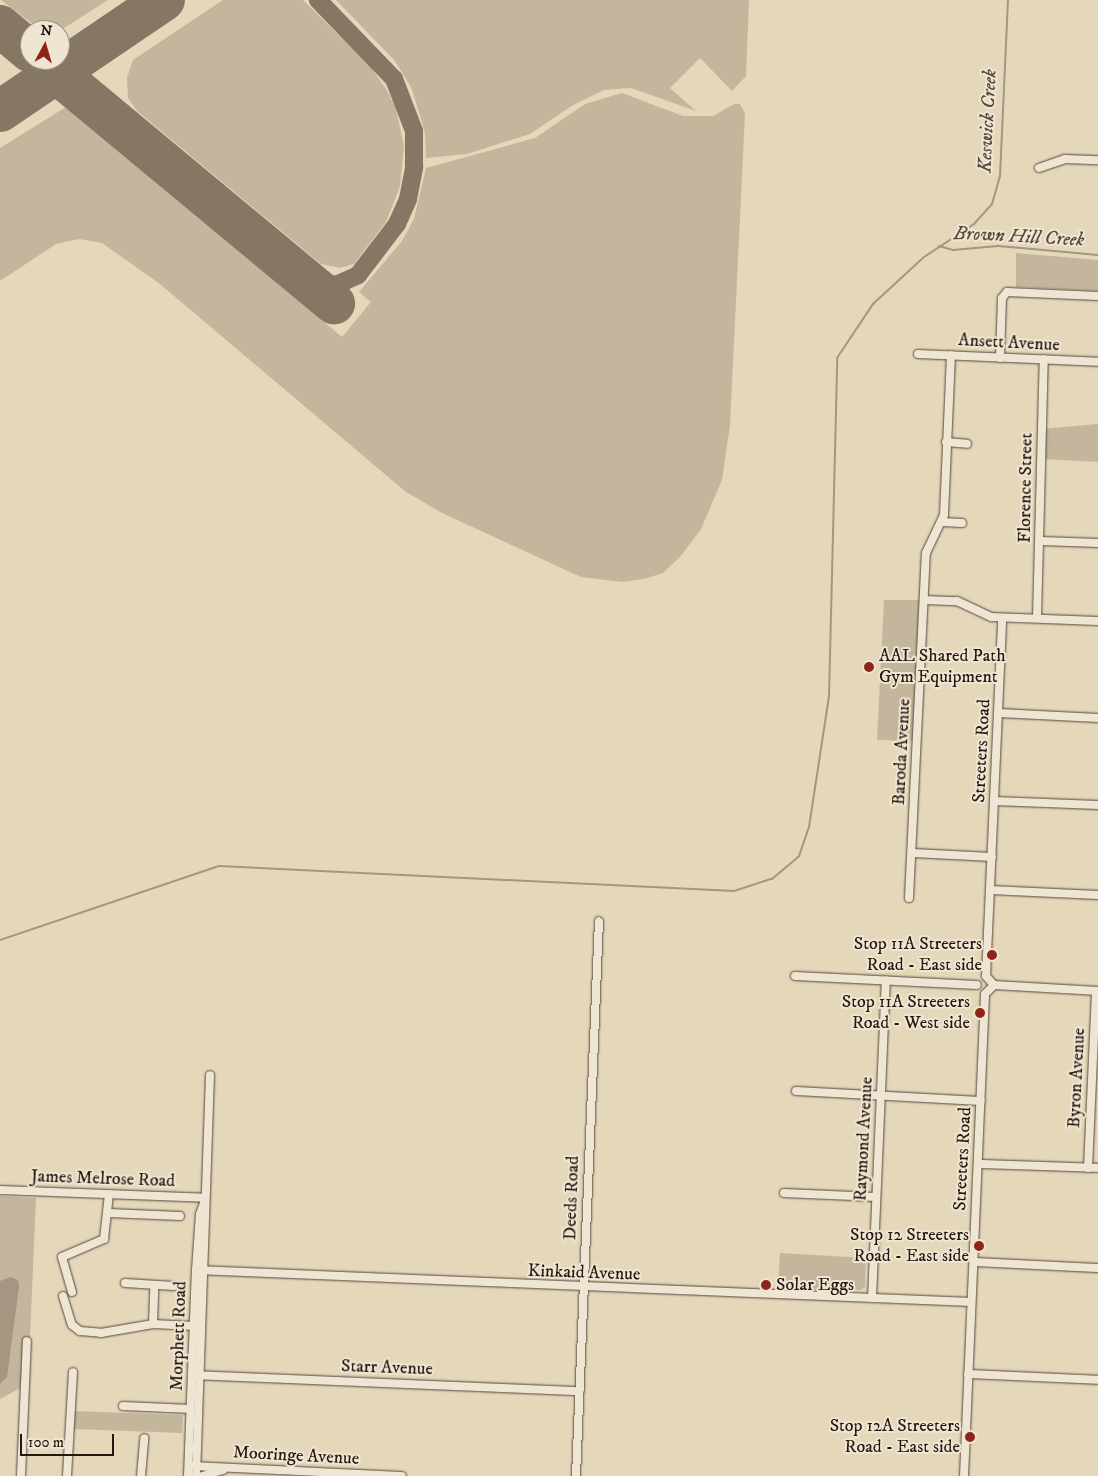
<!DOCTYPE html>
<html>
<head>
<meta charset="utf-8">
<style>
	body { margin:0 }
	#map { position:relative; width:1098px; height:1476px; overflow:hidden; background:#e5d7ba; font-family:"IM FELL DW Pica",serif }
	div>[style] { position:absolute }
	.green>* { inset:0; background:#c4b69d }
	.water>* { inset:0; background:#a49680 }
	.stream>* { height:2px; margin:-1px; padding:0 1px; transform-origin:1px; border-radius:1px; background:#a49680 }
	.taxiway>* { height:18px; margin:-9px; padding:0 9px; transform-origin:9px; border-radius:9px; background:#857764 }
	.runway>* { height:42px; margin:-21px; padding:0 21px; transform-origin:21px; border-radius:21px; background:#857764 }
	.roads { filter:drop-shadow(0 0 1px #55473a) drop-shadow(0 0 1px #55473a) }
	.minor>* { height:8px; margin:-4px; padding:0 4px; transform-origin:4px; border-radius:4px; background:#eee5d2 }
	.dots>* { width:14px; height:14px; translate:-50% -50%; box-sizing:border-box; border:2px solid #eee5d2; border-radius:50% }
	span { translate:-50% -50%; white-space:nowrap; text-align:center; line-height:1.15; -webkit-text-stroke:4px #eee5d2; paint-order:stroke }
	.street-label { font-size:18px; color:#25170f }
	.poi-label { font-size:18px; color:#25170f }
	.left { translate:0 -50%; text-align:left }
	.right { translate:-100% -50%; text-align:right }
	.water-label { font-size:19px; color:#584a3c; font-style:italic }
	.north { position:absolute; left:20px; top:20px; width:50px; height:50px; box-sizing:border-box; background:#eee5d2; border:1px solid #9e9384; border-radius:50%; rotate:6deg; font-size:14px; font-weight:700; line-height:20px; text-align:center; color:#25170f }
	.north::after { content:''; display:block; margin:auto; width:18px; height:22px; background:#8f2418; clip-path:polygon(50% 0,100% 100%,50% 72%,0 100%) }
	.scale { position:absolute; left:20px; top:1434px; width:94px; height:22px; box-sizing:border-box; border:2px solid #25170f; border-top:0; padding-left:6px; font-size:15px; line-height:18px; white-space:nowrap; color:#25170f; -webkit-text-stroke:4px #eee5d2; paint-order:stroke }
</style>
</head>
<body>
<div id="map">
	<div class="green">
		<i style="clip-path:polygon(1px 0,108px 0,61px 30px,39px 29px)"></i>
		<i style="clip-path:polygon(223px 0,303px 0,370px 66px,388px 92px,396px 109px,404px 146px,400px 186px,386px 222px,354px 264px,340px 268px,321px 264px,137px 111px,128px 98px,127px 78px,133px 60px)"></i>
		<i style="clip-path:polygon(336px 0,749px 0,746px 76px,732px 91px,700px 58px,670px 88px,696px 111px,631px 88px,604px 90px,573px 105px,530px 134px,467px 154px,426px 158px,425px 133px,412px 89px,395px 61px)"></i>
		<i style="clip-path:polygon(622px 93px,683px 116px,713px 116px,734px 104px,740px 104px,745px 114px,730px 425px,722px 480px,701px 529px,680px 557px,663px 573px,644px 579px,622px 582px,581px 577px,442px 513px,406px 492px,160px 284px,102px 243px,79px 239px,56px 244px,0 281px,0 148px,66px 107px,342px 337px,371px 302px,359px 292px,402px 241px,414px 219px,426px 168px,535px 138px,585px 104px)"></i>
		<i style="clip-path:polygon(1016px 253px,1098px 260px,1098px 291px,1016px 287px)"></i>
		<i style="clip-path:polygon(1098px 424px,1098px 462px,1044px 459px,1041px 429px)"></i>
		<i style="clip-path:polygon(884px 600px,924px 600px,918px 741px,877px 740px)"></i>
		<i style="clip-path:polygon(0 1196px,36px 1198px,28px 1384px,0 1399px)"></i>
		<i style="clip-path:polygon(780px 1253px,866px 1258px,865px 1287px,861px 1290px,778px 1288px)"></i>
		<i style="clip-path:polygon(74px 1411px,183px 1415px,182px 1433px,73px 1429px)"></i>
	</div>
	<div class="water">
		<i style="clip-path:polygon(11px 1277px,18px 1280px,19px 1287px,7px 1377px,0 1384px,0 1281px)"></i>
	</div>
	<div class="stream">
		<i style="left:939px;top:246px;width:15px;rotate:16deg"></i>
		<i style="left:953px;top:250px;width:45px;rotate:-5.1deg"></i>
		<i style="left:998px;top:246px;width:100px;rotate:5.1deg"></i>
		<i style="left:0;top:940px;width:231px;rotate:-18.7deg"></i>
		<i style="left:219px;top:866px;width:516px;rotate:2.78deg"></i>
		<i style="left:734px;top:891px;width:40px;rotate:-18deg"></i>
		<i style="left:772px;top:879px;width:35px;rotate:-40deg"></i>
		<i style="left:799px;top:856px;width:31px;rotate:-71deg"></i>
		<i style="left:809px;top:827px;width:132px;rotate:-81.3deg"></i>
		<i style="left:829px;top:697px;width:339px;rotate:-88.6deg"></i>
		<i style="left:837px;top:358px;width:65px;rotate:-56.3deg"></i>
		<i style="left:873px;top:304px;width:69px;rotate:-42.7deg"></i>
		<i style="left:924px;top:257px;width:60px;rotate:-33.4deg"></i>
		<i style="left:974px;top:224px;width:27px;rotate:-48deg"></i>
		<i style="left:992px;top:204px;width:29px;rotate:-74deg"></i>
		<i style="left:1000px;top:176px;width:176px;rotate:-87.4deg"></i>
	</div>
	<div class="taxiway">
		<i style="left:305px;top:279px;width:32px;rotate:11deg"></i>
		<i style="left:336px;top:285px;width:24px;rotate:-24deg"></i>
		<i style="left:358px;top:275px;width:64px;rotate:-52.6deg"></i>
		<i style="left:397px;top:224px;width:27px;rotate:-66deg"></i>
		<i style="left:408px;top:199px;width:33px;rotate:-79deg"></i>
		<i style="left:414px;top:167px;width:36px;rotate:-90deg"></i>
		<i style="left:414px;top:131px;width:56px;rotate:-111deg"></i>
		<i style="left:394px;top:79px;width:110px;rotate:-133.9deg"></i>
	</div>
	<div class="runway">
		<i style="left:0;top:26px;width:39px;rotate:40deg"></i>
		<i style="left:41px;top:60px;width:381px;rotate:39.7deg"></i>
		<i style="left:0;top:111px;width:198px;rotate:-34.1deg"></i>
	</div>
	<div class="roads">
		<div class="minor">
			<i style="left:1039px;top:168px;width:28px;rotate:-19deg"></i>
			<i style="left:1065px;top:159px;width:33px;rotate:2deg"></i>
			<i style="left:918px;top:354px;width:180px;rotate:2.5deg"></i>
			<i style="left:1000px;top:358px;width:60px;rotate:-88.1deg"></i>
			<i style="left:1002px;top:298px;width:8px;rotate:-50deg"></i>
			<i style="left:1007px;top:292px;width:91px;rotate:2.5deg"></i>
			<i style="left:946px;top:442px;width:21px;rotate:5deg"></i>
			<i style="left:942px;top:522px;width:20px;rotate:3deg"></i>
			<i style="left:1041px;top:541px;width:57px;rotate:2deg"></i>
			<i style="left:924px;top:600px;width:33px;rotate:2deg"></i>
			<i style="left:957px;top:601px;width:38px;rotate:25deg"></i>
			<i style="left:991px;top:617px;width:107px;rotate:2.1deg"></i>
			<i style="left:1037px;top:618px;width:259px;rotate:-88.5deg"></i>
			<i style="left:999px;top:713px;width:99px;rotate:2.9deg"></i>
			<i style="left:994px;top:801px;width:104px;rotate:2.2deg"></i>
			<i style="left:913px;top:853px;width:79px;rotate:2.9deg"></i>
			<i style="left:990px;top:890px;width:108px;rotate:2.7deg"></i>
			<i style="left:909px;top:898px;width:345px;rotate:-87.2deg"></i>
			<i style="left:926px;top:553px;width:42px;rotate:-64.7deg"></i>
			<i style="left:944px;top:515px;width:160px;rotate:-87.5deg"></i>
			<i style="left:795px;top:976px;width:182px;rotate:2.8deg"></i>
			<i style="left:986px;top:976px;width:358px;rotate:-87.4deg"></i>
			<i style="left:994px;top:985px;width:104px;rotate:3.3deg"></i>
			<i style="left:985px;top:994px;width:13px;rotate:-45deg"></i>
			<i style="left:994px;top:985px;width:12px;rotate:-132deg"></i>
			<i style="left:796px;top:1091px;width:185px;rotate:3.1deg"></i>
			<i style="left:978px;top:1164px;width:120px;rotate:1.9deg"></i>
			<i style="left:1088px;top:1168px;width:177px;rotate:-87.4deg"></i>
			<i style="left:0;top:1190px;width:205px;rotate:2.2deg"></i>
			<i style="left:784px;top:1193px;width:92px;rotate:2.5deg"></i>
			<i style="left:108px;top:1213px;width:72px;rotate:2.4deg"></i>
			<i style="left:974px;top:1262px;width:124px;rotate:2.8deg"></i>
			<i style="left:196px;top:1270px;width:776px;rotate:2.36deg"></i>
			<i style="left:125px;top:1283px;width:49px;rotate:3.5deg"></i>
			<i style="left:72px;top:1292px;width:36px;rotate:-106deg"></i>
			<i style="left:62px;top:1257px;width:46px;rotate:-23.2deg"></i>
			<i style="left:104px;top:1239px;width:45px;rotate:-83.7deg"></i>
			<i style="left:63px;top:1296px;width:30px;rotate:73deg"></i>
			<i style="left:72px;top:1325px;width:10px;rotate:37deg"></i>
			<i style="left:80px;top:1331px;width:21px;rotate:5deg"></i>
			<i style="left:101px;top:1333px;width:53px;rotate:-9.8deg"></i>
			<i style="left:153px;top:1324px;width:41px;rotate:2.8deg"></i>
			<i style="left:872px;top:1298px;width:318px;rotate:-87.5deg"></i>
			<i style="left:153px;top:1324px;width:38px;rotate:-88deg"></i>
			<i style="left:968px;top:1374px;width:130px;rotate:2.6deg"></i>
			<i style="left:193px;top:1375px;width:387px;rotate:2.4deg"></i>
			<i style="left:123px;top:1406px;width:68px;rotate:2.5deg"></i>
			<i style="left:191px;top:1466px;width:211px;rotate:2.7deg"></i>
			<i style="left:21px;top:1476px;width:135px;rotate:-87.5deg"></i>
			<i style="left:67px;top:1476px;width:104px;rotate:-86.7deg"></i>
			<i style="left:141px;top:1476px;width:38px;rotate:-85deg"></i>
			<i style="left:188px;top:1476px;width:206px;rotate:-87.8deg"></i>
			<i style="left:196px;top:1270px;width:56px;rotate:-85.9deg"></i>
			<i style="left:200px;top:1214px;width:15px;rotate:-70deg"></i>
			<i style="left:196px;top:1476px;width:401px;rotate:-88deg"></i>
			<i style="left:202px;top:1476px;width:22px;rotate:-16deg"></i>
			<i style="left:576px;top:1476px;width:555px;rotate:-87.63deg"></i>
			<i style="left:964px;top:1476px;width:482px;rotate:-87.5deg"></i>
		</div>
	</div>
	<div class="dots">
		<i style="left:869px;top:667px;background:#8f2418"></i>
		<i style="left:992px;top:955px;background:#8f2418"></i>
		<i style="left:980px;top:1013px;background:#8f2418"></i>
		<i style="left:979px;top:1246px;background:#8f2418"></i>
		<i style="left:766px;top:1285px;background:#8f2418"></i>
		<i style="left:970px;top:1437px;background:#8f2418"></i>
	</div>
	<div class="street-label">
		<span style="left:1009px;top:343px;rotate:3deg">Ansett Avenue</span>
		<span style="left:1026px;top:488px;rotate:-89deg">Florence Street</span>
		<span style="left:982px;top:751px;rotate:-87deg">Streeters Road</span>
		<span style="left:902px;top:752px;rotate:-87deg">Baroda Avenue</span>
		<span style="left:1077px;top:1078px;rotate:-87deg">Byron Avenue</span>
		<span style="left:864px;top:1139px;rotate:-87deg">Raymond Avenue</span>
		<span style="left:963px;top:1159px;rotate:-87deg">Streeters Road</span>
		<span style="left:103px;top:1179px;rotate:2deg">James Melrose Road</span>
		<span style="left:572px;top:1198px;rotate:-88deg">Deeds Road</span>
		<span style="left:584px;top:1273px;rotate:2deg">Kinkaid Avenue</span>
		<span style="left:179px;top:1336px;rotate:-88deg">Morphett Road</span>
		<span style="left:387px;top:1368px;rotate:2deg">Starr Avenue</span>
		<span style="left:296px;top:1456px;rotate:3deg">Mooringe Avenue</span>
	</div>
	<div class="poi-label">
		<span class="left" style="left:879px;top:667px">AAL Shared Path<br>Gym Equipment</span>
		<span class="right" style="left:982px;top:955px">Stop 11A Streeters<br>Road - East side</span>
		<span class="right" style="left:970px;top:1013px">Stop 11A Streeters<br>Road - West side</span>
		<span class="right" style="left:969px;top:1246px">Stop 12 Streeters<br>Road - East side</span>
		<span class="left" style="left:776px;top:1285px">Solar Eggs</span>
		<span class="right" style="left:960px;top:1437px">Stop 12A Streeters<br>Road - East side</span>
	</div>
	<div class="water-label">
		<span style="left:988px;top:121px;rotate:-87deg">Keswick Creek</span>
		<span style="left:1019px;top:237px;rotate:3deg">Brown Hill Creek</span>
	</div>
	<div class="north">N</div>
	<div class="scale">100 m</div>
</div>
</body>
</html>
